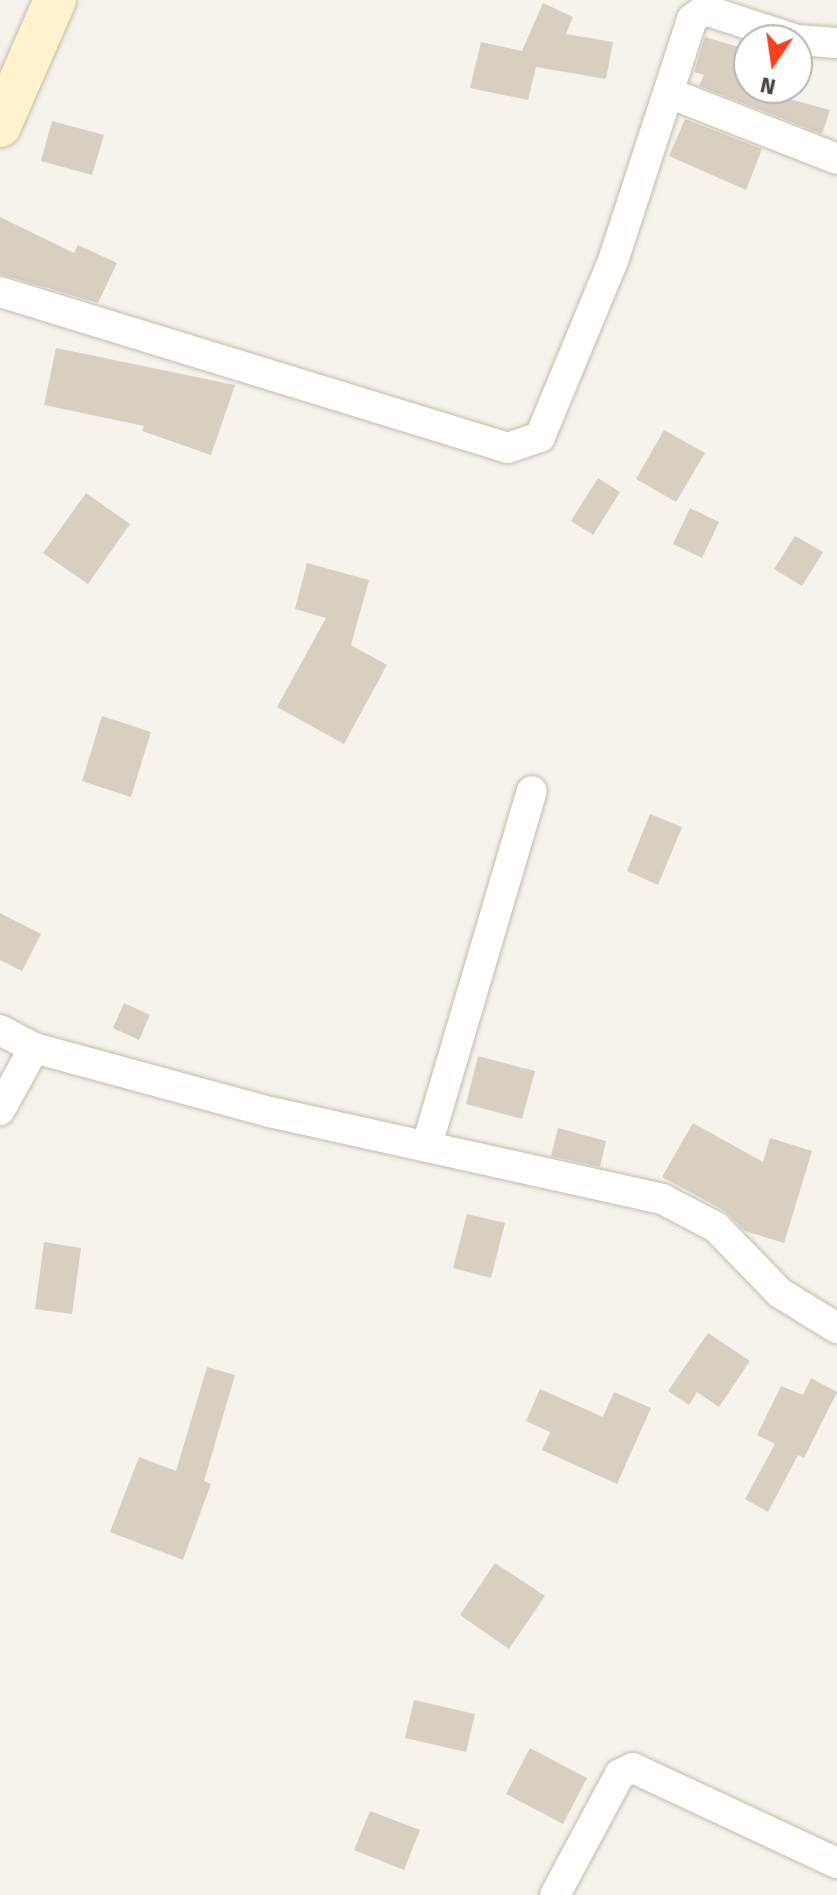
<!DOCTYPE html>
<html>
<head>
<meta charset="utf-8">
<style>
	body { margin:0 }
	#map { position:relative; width:837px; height:1895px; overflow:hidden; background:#f6f3ec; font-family:"Fira Sans",sans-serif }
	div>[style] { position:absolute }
	.building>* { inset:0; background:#d8cfc1 }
	.roads { filter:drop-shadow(0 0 2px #c2bbae) drop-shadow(0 0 2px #c2bbae) }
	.minor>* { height:30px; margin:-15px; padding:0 15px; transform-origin:15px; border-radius:15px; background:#fff }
	.secondary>* { height:42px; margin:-21px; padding:0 21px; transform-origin:21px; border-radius:21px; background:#fff3cd }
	span { translate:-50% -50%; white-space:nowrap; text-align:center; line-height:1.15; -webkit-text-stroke:8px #fff; paint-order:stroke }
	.north { position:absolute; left:733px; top:24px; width:80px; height:80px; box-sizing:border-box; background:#fff; border:2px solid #b7b4b0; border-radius:50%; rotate:193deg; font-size:22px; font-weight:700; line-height:32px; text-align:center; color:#4b4439 }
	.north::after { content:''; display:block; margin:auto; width:28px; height:36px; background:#fc3f1d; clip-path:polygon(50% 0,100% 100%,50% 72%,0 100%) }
</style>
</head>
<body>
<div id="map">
	<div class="building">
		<i style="clip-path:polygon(543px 3px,573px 17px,566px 34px,613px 42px,606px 79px,536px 67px,528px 100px,470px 88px,481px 42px,522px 51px)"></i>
		<i style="clip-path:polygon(705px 37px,749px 50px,749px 88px,830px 110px,822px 134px,699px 86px,704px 75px,694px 72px)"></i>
		<i style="clip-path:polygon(685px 119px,762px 149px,746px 190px,669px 156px)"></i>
		<i style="clip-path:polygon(52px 121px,104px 135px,92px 175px,41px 161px)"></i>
		<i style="clip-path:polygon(0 217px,74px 253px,78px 245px,117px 263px,98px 303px,0 274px)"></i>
		<i style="clip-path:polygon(56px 348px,235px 385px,211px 455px,142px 431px,144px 426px,44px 405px)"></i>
		<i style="clip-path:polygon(664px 430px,705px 453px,676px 502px,636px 479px)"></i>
		<i style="clip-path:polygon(598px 478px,620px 492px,593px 535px,571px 521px)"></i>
		<i style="clip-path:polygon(86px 493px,130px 524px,88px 584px,43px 553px)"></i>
		<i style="clip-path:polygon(690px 508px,719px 522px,702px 558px,673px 544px)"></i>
		<i style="clip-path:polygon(795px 536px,823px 552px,802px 586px,774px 569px)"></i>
		<i style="clip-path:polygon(307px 563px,369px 580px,351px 645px,387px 665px,344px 744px,277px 707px,326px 618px,295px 609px)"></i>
		<i style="clip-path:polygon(102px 716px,151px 732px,131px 797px,82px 781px)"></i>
		<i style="clip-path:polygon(650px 814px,682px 827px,658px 885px,627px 871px)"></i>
		<i style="clip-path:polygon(0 913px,41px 934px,22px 971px,0 960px)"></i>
		<i style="clip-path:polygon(124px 1003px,150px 1015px,139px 1040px,113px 1028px)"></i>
		<i style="clip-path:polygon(478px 1056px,535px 1071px,522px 1119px,466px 1104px)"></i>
		<i style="clip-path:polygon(693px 1123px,763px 1162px,770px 1138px,812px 1151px,784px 1243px,745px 1231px,725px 1211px,662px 1177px)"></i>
		<i style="clip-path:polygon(558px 1128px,606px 1141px,600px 1167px,551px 1156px)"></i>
		<i style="clip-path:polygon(467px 1214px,505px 1223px,491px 1278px,453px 1268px)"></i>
		<i style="clip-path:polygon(44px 1242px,81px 1248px,72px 1314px,35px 1309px)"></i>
		<i style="clip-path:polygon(708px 1333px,750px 1361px,719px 1407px,697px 1392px,689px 1405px,668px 1391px)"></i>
		<i style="clip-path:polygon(207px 1367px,235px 1375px,204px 1481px,211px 1484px,183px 1560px,110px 1532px,139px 1457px,176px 1471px)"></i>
		<i style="clip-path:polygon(811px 1378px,837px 1392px,804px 1458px,798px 1455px,768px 1512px,745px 1499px,775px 1444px,757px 1435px,781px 1386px,803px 1395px)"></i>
		<i style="clip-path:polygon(540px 1389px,603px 1417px,614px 1392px,651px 1408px,617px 1484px,542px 1450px,550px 1432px,526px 1421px)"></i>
		<i style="clip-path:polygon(495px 1563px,545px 1596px,509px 1649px,460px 1615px)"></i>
		<i style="clip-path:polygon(414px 1700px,475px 1714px,466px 1752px,405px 1738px)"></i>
		<i style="clip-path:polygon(530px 1748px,587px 1778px,563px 1824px,506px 1794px)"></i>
		<i style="clip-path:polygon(370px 1811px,420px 1830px,404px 1870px,354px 1850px)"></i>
	</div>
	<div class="roads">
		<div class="minor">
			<i style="left:797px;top:40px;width:40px;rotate:4.3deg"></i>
			<i style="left:669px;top:93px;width:180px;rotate:21.4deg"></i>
			<i style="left:0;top:292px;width:531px;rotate:17.07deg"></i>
			<i style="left:508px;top:448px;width:34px;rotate:-19deg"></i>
			<i style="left:540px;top:437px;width:194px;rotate:-67.5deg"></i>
			<i style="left:614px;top:258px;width:251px;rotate:-71.9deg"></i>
			<i style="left:692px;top:19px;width:16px;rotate:-35deg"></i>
			<i style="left:705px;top:10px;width:97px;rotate:18.1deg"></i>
			<i style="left:0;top:1030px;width:38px;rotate:28deg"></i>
			<i style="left:34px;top:1048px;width:245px;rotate:15.2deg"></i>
			<i style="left:270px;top:1112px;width:402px;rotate:12.5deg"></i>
			<i style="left:662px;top:1199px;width:61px;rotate:27.4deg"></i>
			<i style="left:716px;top:1227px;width:92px;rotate:45.9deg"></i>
			<i style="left:780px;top:1293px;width:67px;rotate:31.6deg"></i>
			<i style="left:0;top:1110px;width:71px;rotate:-61.3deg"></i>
			<i style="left:427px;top:1145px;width:369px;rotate:-73.5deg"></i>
			<i style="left:555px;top:1895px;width:137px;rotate:-61.8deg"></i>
			<i style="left:620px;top:1774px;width:14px;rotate:-25deg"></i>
			<i style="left:633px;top:1768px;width:225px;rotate:25deg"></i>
		</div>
		<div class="secondary">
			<i style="left:0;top:126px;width:137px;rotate:-66.4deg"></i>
		</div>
	</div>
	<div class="north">N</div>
</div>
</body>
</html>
